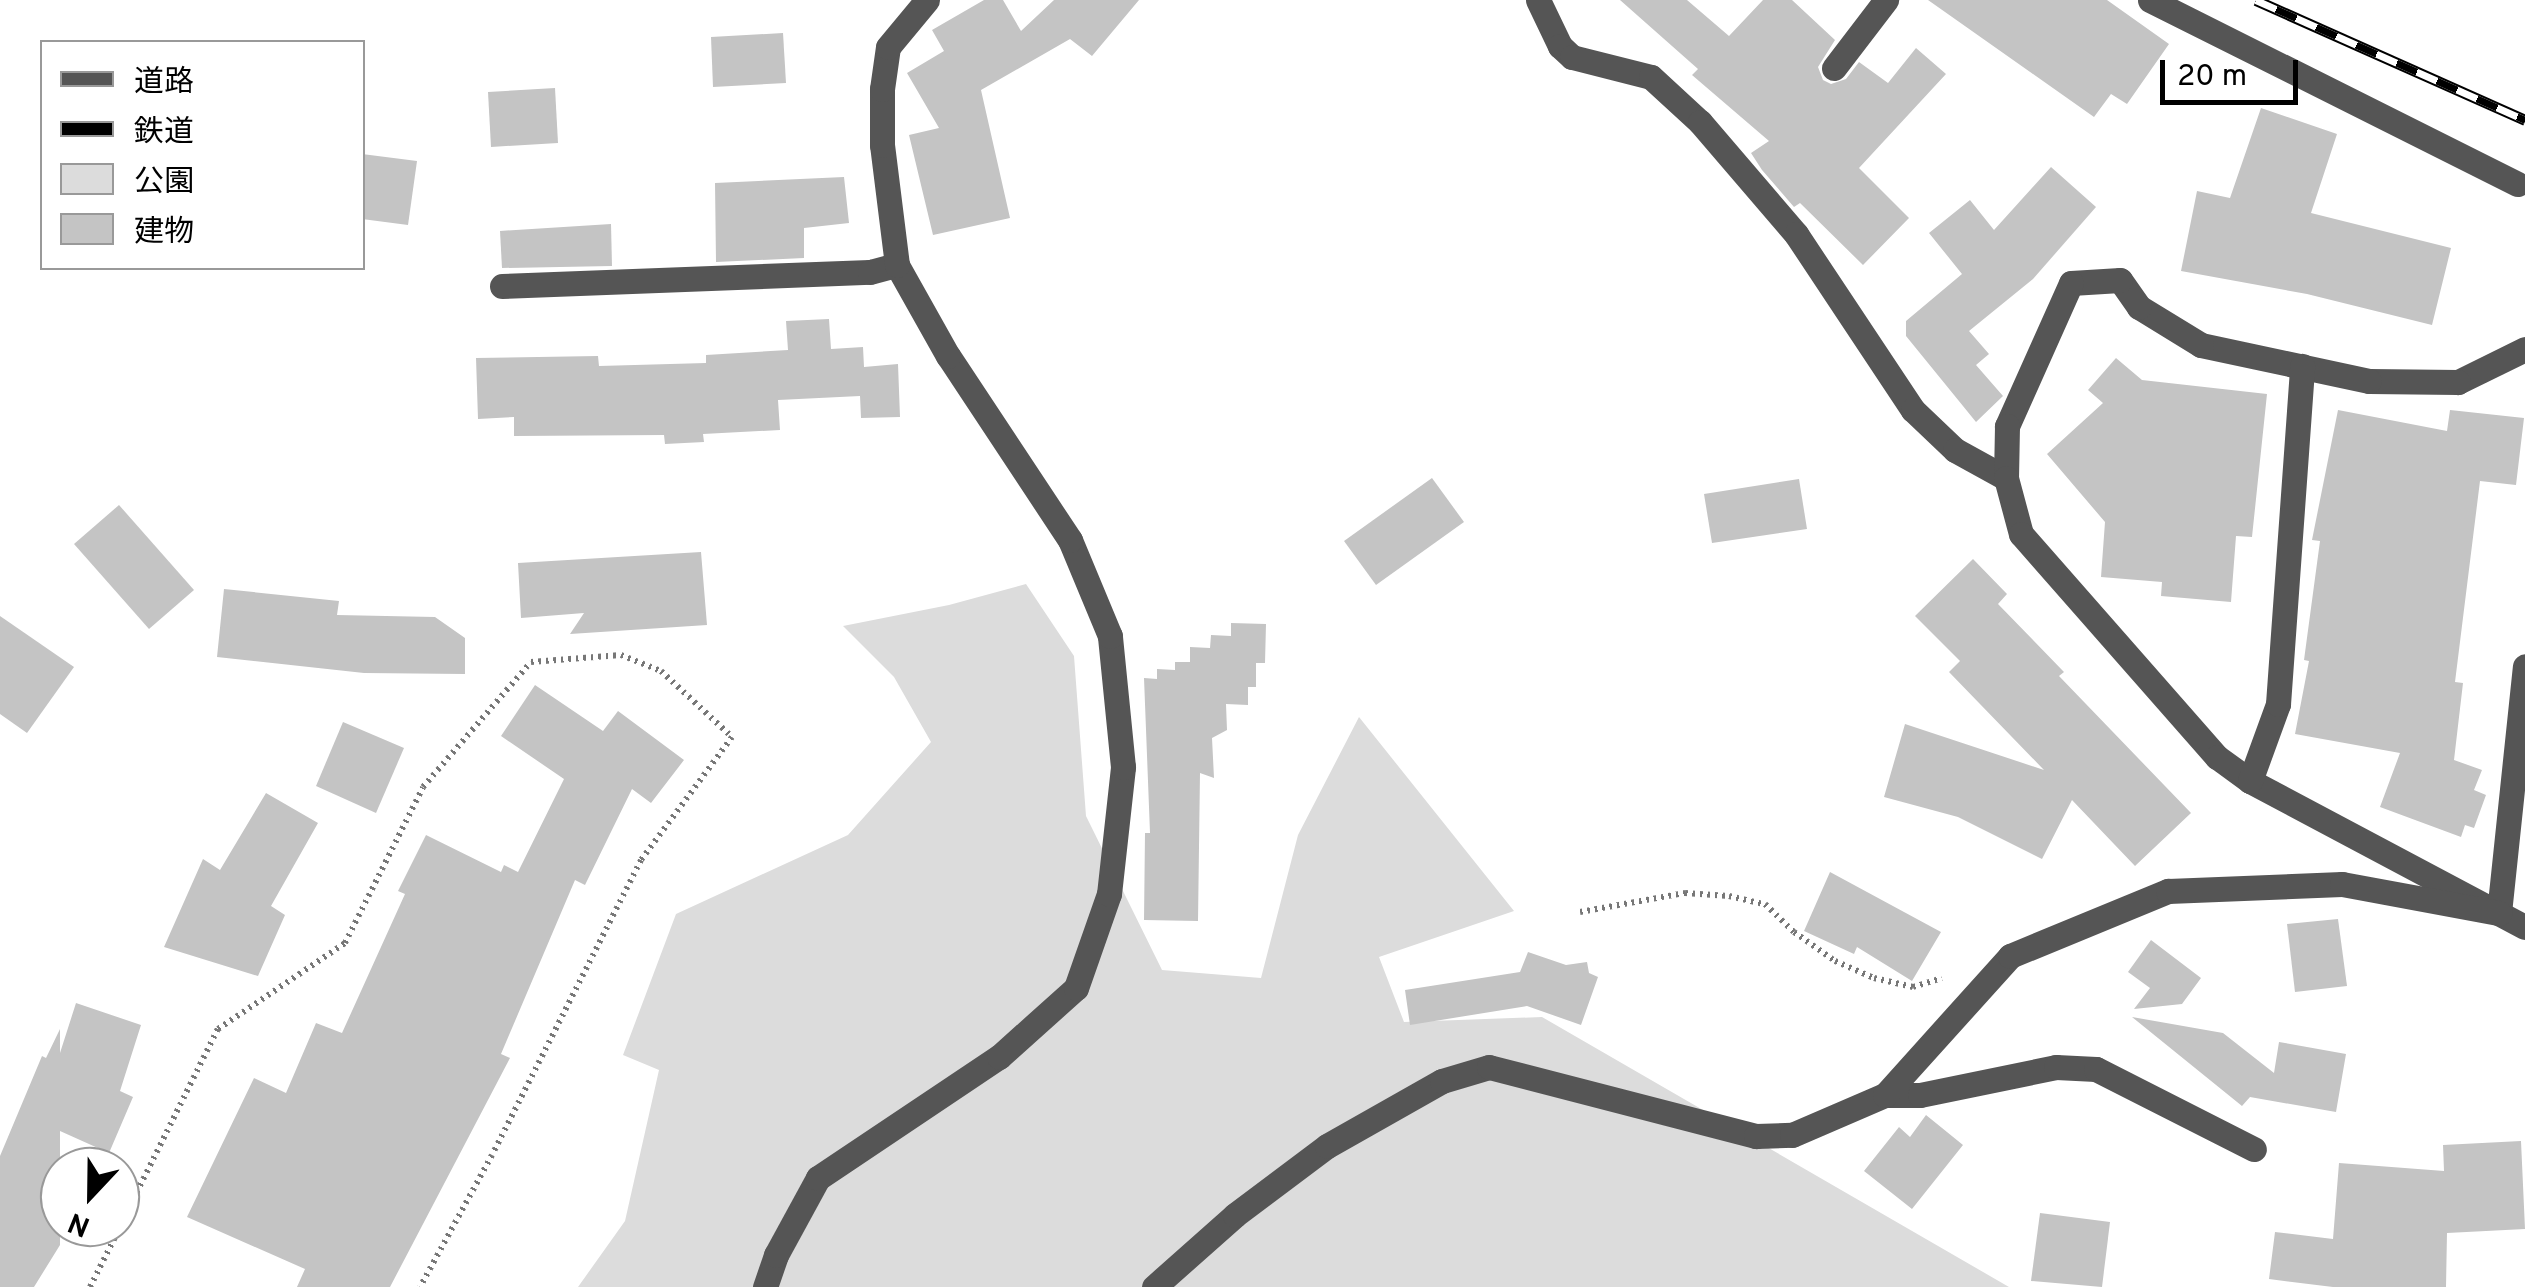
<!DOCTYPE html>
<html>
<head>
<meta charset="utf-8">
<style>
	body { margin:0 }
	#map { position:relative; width:2525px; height:1287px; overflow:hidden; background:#fff; font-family:Overpass,"Noto Sans JP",sans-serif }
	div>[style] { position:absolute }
	.green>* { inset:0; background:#dcdcdc }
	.building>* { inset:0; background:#c4c4c4 }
	.path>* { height:6px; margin-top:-3px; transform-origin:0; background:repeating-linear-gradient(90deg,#777 0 2.5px,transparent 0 7.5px) }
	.minor>* { height:25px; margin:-12.5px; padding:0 12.5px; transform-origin:12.5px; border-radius:12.5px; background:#555 }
	.rail>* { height:11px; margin-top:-5.5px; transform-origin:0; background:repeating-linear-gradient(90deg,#fff 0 22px,#000 0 44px); box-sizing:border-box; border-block:2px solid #000 }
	span { translate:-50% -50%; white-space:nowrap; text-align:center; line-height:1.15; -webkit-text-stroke:9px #fff; paint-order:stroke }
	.legend { position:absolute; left:40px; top:40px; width:325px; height:230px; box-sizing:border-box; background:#fff; border:2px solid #999; margin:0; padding:12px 18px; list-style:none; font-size:30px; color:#000 }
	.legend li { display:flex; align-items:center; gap:20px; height:50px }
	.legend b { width:50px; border:2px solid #999 }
	.north { position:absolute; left:40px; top:1147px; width:100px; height:100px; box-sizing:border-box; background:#fff; border:2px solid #999; border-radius:50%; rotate:202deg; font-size:28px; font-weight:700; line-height:40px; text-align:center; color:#000 }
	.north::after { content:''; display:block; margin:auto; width:35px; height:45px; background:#000; clip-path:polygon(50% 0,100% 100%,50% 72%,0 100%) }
	.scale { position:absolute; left:2160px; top:60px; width:138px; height:45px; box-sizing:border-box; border:5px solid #000; border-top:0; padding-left:12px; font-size:30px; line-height:35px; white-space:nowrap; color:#000; -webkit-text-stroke:8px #fff; paint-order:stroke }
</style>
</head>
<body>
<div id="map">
	<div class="green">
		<i style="clip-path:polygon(1026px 584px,1074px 656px,1086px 816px,1162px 970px,1261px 978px,1298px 835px,1359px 717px,1514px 911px,1379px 957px,1404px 1022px,1542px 1017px,2009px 1287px,578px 1287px,625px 1221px,659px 1070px,623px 1055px,676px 914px,848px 835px,931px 742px,894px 677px,843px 626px,949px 605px)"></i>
	</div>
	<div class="building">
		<i style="clip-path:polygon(984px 0,1003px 0,1021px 31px,1054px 0,1139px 0,1092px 56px,1070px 39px,981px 90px,1010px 218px,933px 235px,909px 135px,939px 128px,907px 73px,944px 51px,932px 30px)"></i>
		<i style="clip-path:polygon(1620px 0,1687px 0,1729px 36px,1763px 0,1792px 0,1835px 40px,1818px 67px,1823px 80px,1831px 84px,1846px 79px,1859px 62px,1888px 83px,1916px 48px,1946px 74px,1859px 168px,1909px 218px,1863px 265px,1800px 203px,1794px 207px,1762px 170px,1751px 153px,1769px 141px,1692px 75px,1698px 69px)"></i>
		<i style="clip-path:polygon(1928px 0,2107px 0,2169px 44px,2127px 104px,2111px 94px,2094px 117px)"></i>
		<i style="clip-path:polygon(783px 33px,786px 83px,713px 87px,711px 37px)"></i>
		<i style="clip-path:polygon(555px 88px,558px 143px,491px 147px,488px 92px)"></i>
		<i style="clip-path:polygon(2261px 108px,2337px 134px,2311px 213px,2451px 248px,2432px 325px,2307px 294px,2181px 271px,2197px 191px,2230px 198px)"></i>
		<i style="clip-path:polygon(362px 154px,417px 161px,408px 225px,362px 219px)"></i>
		<i style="clip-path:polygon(2051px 167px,2096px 207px,2033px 279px,1969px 331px,1989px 354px,1976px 365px,2003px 396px,1976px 422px,1906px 336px,1906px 321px,1962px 274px,1929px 233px,1970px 200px,1994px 230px)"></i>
		<i style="clip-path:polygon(844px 177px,849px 223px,804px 228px,804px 258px,716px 262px,715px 183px)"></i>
		<i style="clip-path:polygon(611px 224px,612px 266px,502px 268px,500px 231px)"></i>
		<i style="clip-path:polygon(829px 319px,831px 349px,863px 347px,864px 367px,898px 364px,900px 417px,861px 418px,860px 396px,778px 400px,780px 430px,703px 434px,704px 442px,665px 444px,664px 435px,514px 436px,514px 417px,478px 419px,476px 358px,598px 356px,599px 366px,706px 363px,706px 355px,788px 350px,786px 321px)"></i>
		<i style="clip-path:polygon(2116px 358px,2142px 380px,2267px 394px,2252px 537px,2236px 536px,2231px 602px,2161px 596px,2162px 582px,2101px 577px,2105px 522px,2047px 454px,2103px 403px,2088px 390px)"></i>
		<i style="clip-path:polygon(2338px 410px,2447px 431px,2450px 410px,2524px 418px,2516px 485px,2480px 481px,2455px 682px,2463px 683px,2454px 760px,2482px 770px,2474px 790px,2486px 795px,2474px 828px,2465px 825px,2461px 837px,2380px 807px,2400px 753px,2295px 734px,2309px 661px,2304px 660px,2320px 541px,2312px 540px)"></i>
		<i style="clip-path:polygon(1432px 478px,1464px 522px,1376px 585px,1344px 541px)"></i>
		<i style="clip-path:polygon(1799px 479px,1807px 529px,1712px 543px,1704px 494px)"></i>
		<i style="clip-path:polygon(119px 505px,194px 590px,149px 629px,74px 544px)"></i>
		<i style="clip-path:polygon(701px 552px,707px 625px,570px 634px,584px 613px,521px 618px,518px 563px)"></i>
		<i style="clip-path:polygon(1973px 559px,2007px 594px,1998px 604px,2064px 672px,2059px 676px,2191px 813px,2135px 866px,2072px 800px,2042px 859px,1958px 817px,1884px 797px,1905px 724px,2044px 770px,1949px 672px,1960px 661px,1915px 616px)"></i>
		<i style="clip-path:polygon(224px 589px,339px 601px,337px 615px,435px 617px,465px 638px,465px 674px,364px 673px,217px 657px)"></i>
		<i style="clip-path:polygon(0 616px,74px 667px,27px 733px,0 714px)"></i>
		<i style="clip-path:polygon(1231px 623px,1266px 624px,1265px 663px,1256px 663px,1256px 687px,1248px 687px,1248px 705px,1226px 704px,1227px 730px,1212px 738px,1214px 778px,1200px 773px,1198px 921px,1144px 920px,1145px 833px,1150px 833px,1144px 678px,1157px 679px,1157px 669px,1175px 670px,1175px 662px,1190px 662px,1190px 647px,1210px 648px,1211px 635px,1231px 636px)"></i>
		<i style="clip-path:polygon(535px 685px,603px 731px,618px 711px,684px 760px,651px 803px,632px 789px,585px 885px,575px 880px,501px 1054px,510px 1058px,390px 1287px,297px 1287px,305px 1269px,187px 1217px,254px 1078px,286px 1093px,316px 1023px,342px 1033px,405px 894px,398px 891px,426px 835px,501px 872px,504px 865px,518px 872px,564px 779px,501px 736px)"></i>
		<i style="clip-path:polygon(343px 722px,404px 748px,376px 813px,316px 786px)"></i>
		<i style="clip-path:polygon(266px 793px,318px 823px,271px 906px,285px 915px,258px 976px,164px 947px,203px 859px,220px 870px)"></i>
		<i style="clip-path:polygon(1830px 872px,1941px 932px,1912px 981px,1857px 947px,1854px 954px,1804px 931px)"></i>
		<i style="clip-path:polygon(2338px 919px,2347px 986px,2295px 992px,2287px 924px)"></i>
		<i style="clip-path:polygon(2151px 940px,2201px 978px,2182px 1004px,2134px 1009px,2150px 988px,2128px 972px)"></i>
		<i style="clip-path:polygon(1528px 952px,1566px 965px,1587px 962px,1589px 973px,1598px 977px,1581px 1025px,1527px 1006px,1410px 1025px,1405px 990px,1520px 972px)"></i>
		<i style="clip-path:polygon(76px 1003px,141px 1025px,120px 1091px,133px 1097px,109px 1153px,60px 1131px,60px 1245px,34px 1287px,0 1287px,0 1156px,42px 1056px,46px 1058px,60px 1029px,60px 1053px)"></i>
		<i style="clip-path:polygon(2132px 1017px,2223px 1033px,2274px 1073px,2279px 1042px,2346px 1054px,2336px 1112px,2250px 1097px,2242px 1106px)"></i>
		<i style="clip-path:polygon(1926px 1115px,1963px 1145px,1912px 1209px,1864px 1171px,1899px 1127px,1910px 1137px)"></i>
		<i style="clip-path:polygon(2521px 1141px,2525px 1229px,2447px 1233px,2446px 1287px,2333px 1287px,2269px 1279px,2275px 1232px,2333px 1239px,2339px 1163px,2444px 1171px,2443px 1145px)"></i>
		<i style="clip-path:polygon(2040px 1213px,2110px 1222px,2102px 1287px,2031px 1281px)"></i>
	</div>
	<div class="path">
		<i style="left:1580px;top:912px;width:107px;rotate:-10.3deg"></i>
		<i style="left:1685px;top:893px;width:44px;rotate:3.9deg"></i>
		<i style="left:1729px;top:896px;width:37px;rotate:13deg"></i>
		<i style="left:1765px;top:904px;width:40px;rotate:44deg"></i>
		<i style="left:1794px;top:932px;width:50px;rotate:35.3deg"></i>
		<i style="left:1835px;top:961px;width:43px;rotate:23.6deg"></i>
		<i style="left:1874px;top:978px;width:40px;rotate:13deg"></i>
		<i style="left:1913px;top:987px;width:30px;rotate:-17deg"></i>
		<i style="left:120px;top:1226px;width:220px;rotate:-63.6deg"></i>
		<i style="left:218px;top:1029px;width:153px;rotate:-34.1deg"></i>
		<i style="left:345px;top:943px;width:174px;rotate:-63.4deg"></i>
		<i style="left:423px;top:787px;width:165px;rotate:-49.2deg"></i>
		<i style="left:531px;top:662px;width:90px;rotate:-4.4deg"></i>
		<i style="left:621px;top:655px;width:43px;rotate:21.8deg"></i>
		<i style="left:661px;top:671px;width:97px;rotate:42.9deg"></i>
		<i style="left:732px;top:737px;width:153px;rotate:126.5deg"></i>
		<i style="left:641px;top:860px;width:330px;rotate:116.8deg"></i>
		<i style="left:492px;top:1155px;width:150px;rotate:118.6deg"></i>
		<i style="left:90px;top:1287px;width:67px;rotate:-63.4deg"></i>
	</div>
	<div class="minor">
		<i style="left:1538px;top:0;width:51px;rotate:64.4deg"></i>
		<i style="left:1560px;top:46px;width:16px;rotate:43deg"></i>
		<i style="left:1572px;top:57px;width:81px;rotate:14.2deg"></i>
		<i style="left:1651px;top:77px;width:67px;rotate:42.6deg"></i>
		<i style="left:1700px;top:122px;width:148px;rotate:49.4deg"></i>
		<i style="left:1796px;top:234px;width:211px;rotate:56.4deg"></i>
		<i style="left:1913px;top:410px;width:58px;rotate:43.6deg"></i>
		<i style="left:1955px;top:450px;width:58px;rotate:28.8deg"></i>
		<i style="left:2150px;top:0;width:411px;rotate:26.6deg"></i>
		<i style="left:1834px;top:68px;width:86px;rotate:-52.6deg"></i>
		<i style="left:502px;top:286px;width:368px;rotate:-2.2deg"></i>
		<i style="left:870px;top:272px;width:28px;rotate:-15deg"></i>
		<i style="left:2525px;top:349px;width:75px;rotate:153.8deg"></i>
		<i style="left:2458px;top:382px;width:89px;rotate:-179.4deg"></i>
		<i style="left:2369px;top:381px;width:172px;rotate:-167.9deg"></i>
		<i style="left:2201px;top:345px;width:73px;rotate:-148.5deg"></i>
		<i style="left:2139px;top:307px;width:33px;rotate:-125deg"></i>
		<i style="left:2120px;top:280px;width:49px;rotate:176.5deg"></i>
		<i style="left:2071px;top:283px;width:157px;rotate:114.1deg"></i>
		<i style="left:2007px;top:426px;width:52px;rotate:91.1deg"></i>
		<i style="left:2006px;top:478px;width:58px;rotate:75deg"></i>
		<i style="left:2021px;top:534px;width:297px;rotate:48.7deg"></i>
		<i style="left:2217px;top:757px;width:41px;rotate:36deg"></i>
		<i style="left:2250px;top:781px;width:311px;rotate:28deg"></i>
		<i style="left:2250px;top:781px;width:82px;rotate:-70deg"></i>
		<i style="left:2278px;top:704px;width:339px;rotate:-85.9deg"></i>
		<i style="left:2499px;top:913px;width:248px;rotate:-84deg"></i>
		<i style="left:1885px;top:1095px;width:35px"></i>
		<i style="left:1920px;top:1095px;width:139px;rotate:-11.6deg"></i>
		<i style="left:2056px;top:1067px;width:40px;rotate:2.9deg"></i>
		<i style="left:2096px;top:1069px;width:177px;rotate:26.9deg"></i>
		<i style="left:765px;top:1287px;width:34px;rotate:-71deg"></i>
		<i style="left:776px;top:1255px;width:88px;rotate:-61.4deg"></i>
		<i style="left:818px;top:1178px;width:218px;rotate:-33.8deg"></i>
		<i style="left:999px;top:1057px;width:103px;rotate:-41.9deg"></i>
		<i style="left:1076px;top:988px;width:100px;rotate:-70.7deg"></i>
		<i style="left:1109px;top:894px;width:128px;rotate:-83.7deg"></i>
		<i style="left:1123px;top:767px;width:132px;rotate:-95.7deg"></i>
		<i style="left:1110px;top:636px;width:104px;rotate:-112.6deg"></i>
		<i style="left:1070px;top:540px;width:221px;rotate:-123.5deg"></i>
		<i style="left:948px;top:356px;width:104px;rotate:-119.3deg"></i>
		<i style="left:897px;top:265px;width:121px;rotate:-97.1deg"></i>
		<i style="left:882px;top:145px;width:56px;rotate:-90deg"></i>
		<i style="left:882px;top:89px;width:42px;rotate:-81.9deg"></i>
		<i style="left:888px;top:47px;width:61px;rotate:-50.3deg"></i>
		<i style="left:1154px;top:1287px;width:108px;rotate:-41.6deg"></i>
		<i style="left:1235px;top:1215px;width:115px;rotate:-36.9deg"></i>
		<i style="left:1327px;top:1146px;width:132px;rotate:-29.5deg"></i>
		<i style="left:1442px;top:1081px;width:49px;rotate:-16.6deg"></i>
		<i style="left:1489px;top:1067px;width:276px;rotate:14.5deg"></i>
		<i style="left:1756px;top:1136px;width:36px;rotate:-2deg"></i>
		<i style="left:1792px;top:1135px;width:101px;rotate:-23.3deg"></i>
		<i style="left:1885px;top:1095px;width:187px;rotate:-48deg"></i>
		<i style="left:2010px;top:956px;width:171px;rotate:-22.4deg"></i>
		<i style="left:2168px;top:891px;width:174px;rotate:-2.3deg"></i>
		<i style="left:2342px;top:884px;width:160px;rotate:10.5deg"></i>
	</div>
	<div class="rail">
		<i style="left:2256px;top:0;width:295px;rotate:24deg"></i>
	</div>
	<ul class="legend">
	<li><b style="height:12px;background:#555"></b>道路</li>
	<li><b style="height:12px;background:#000"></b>鉄道</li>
	<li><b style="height:28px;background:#dcdcdc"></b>公園</li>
	<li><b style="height:28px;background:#c4c4c4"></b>建物</li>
	</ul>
	<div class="north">N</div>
	<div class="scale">20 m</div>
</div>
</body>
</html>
